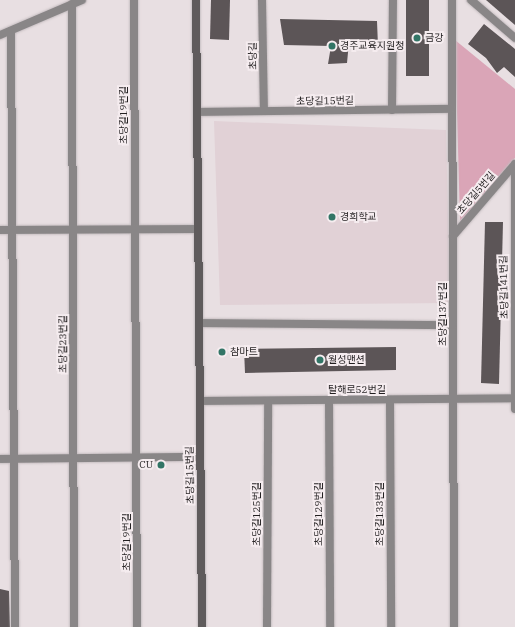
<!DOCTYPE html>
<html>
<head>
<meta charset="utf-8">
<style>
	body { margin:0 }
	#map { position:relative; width:515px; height:627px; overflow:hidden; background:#e8dfe2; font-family:"IBM Plex Serif","Noto Sans KR",serif }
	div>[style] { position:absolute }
	.built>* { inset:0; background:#e1d1d6 }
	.green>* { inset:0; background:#daa5b7 }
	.building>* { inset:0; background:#5c5557 }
	.roads { filter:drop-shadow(0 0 1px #c4bcbf) drop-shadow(0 0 1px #c4bcbf) }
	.street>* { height:8px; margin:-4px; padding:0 4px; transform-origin:4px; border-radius:4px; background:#898687 }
	.secondary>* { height:8px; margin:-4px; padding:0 4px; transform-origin:4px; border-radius:4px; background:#5f5b5c }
	.dots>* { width:11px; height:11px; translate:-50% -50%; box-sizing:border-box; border:2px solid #f5ecef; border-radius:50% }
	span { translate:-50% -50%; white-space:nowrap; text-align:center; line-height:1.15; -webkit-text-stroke:4px #f5ecef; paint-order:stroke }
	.poi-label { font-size:10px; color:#221f20 }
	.left { translate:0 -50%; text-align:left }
	.right { translate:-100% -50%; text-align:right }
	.street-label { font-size:10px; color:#221f20 }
</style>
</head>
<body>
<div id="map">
	<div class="built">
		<i style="clip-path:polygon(214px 121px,446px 130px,450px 303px,220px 305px)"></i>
	</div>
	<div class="green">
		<i style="clip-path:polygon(455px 40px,515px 89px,515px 158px,460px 221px)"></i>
	</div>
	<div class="building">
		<i style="clip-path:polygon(211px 0,230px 0,229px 40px,210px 39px)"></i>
		<i style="clip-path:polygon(406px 0,429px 0,429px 76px,406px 76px)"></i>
		<i style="clip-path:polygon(486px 0,515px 0,515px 25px)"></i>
		<i style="clip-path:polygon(280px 19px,377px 21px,378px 46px,349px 42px,347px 63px,328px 64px,331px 46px,284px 45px)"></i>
		<i style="clip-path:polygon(484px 24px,515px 49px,515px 77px,504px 67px,497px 73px,486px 58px,468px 44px)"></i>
		<i style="clip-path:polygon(485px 222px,503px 222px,499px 384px,481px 383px)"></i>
		<i style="clip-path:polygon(396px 347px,396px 370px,245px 373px,244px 349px)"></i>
		<i style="clip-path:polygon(0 589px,9px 591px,10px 627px,0 627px)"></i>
	</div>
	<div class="roads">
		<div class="street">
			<i style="left:134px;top:0;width:627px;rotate:89.73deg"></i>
			<i style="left:262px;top:0;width:111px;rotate:89deg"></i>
			<i style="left:452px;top:0;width:627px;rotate:89.82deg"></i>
			<i style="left:471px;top:0;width:58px;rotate:40.8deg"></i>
			<i style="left:72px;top:4px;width:623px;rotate:89.82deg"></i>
			<i style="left:11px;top:31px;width:596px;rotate:89.62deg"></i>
			<i style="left:0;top:35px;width:89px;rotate:-23.1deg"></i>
			<i style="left:392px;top:110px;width:110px;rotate:-89.5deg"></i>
			<i style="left:197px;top:112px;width:255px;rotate:-0.7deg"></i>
			<i style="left:515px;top:164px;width:245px;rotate:90deg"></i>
			<i style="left:0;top:230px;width:198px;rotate:-0.3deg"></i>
			<i style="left:453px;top:236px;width:95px;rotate:-49.3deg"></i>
			<i style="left:199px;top:323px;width:254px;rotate:0.5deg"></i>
			<i style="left:329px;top:400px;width:227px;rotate:89.7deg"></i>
			<i style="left:390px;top:400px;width:227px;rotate:89.7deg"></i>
			<i style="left:200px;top:401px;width:315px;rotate:-0.5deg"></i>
			<i style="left:0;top:459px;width:200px;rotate:-0.6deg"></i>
			<i style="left:267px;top:627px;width:226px;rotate:-89.7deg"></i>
		</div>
		<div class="secondary">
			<i style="left:196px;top:0;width:627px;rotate:89.45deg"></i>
		</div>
	</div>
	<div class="dots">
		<i style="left:417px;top:38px;background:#327566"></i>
		<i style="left:332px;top:46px;background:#327566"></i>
		<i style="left:332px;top:217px;background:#327566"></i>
		<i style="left:222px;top:352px;background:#327566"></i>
		<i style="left:320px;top:360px;background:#327566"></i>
		<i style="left:161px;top:465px;background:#327566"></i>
	</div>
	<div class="poi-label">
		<span class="left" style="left:425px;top:38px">금강</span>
		<span class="left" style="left:340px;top:46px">경주교육지원청</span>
		<span class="left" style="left:340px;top:217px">경희학교</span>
		<span class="left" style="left:230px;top:352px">참마트</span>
		<span class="left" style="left:328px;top:360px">월성맨션</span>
		<span class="right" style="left:153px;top:465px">CU</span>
	</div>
	<div class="street-label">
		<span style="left:253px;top:56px;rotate:-91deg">초당길</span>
		<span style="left:325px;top:101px;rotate:-1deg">초당길15번길</span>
		<span style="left:124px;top:115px;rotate:-90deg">초당길19번길</span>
		<span style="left:476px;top:193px;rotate:-49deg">초당길5번길</span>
		<span style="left:504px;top:287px;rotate:-91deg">초당길141번길</span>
		<span style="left:443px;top:314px;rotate:-90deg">초당길137번길</span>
		<span style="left:63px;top:344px;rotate:-90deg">초당길23번길</span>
		<span style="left:357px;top:390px">탈해로52번길</span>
		<span style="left:190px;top:475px;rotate:-91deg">초당길15번길</span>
		<span style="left:257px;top:514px;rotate:-90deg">초당길125번길</span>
		<span style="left:319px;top:514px;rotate:-90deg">초당길129번길</span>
		<span style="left:380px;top:514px;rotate:-90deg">초당길133번길</span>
		<span style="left:127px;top:542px;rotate:-90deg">초당길19번길</span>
	</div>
</div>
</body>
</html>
